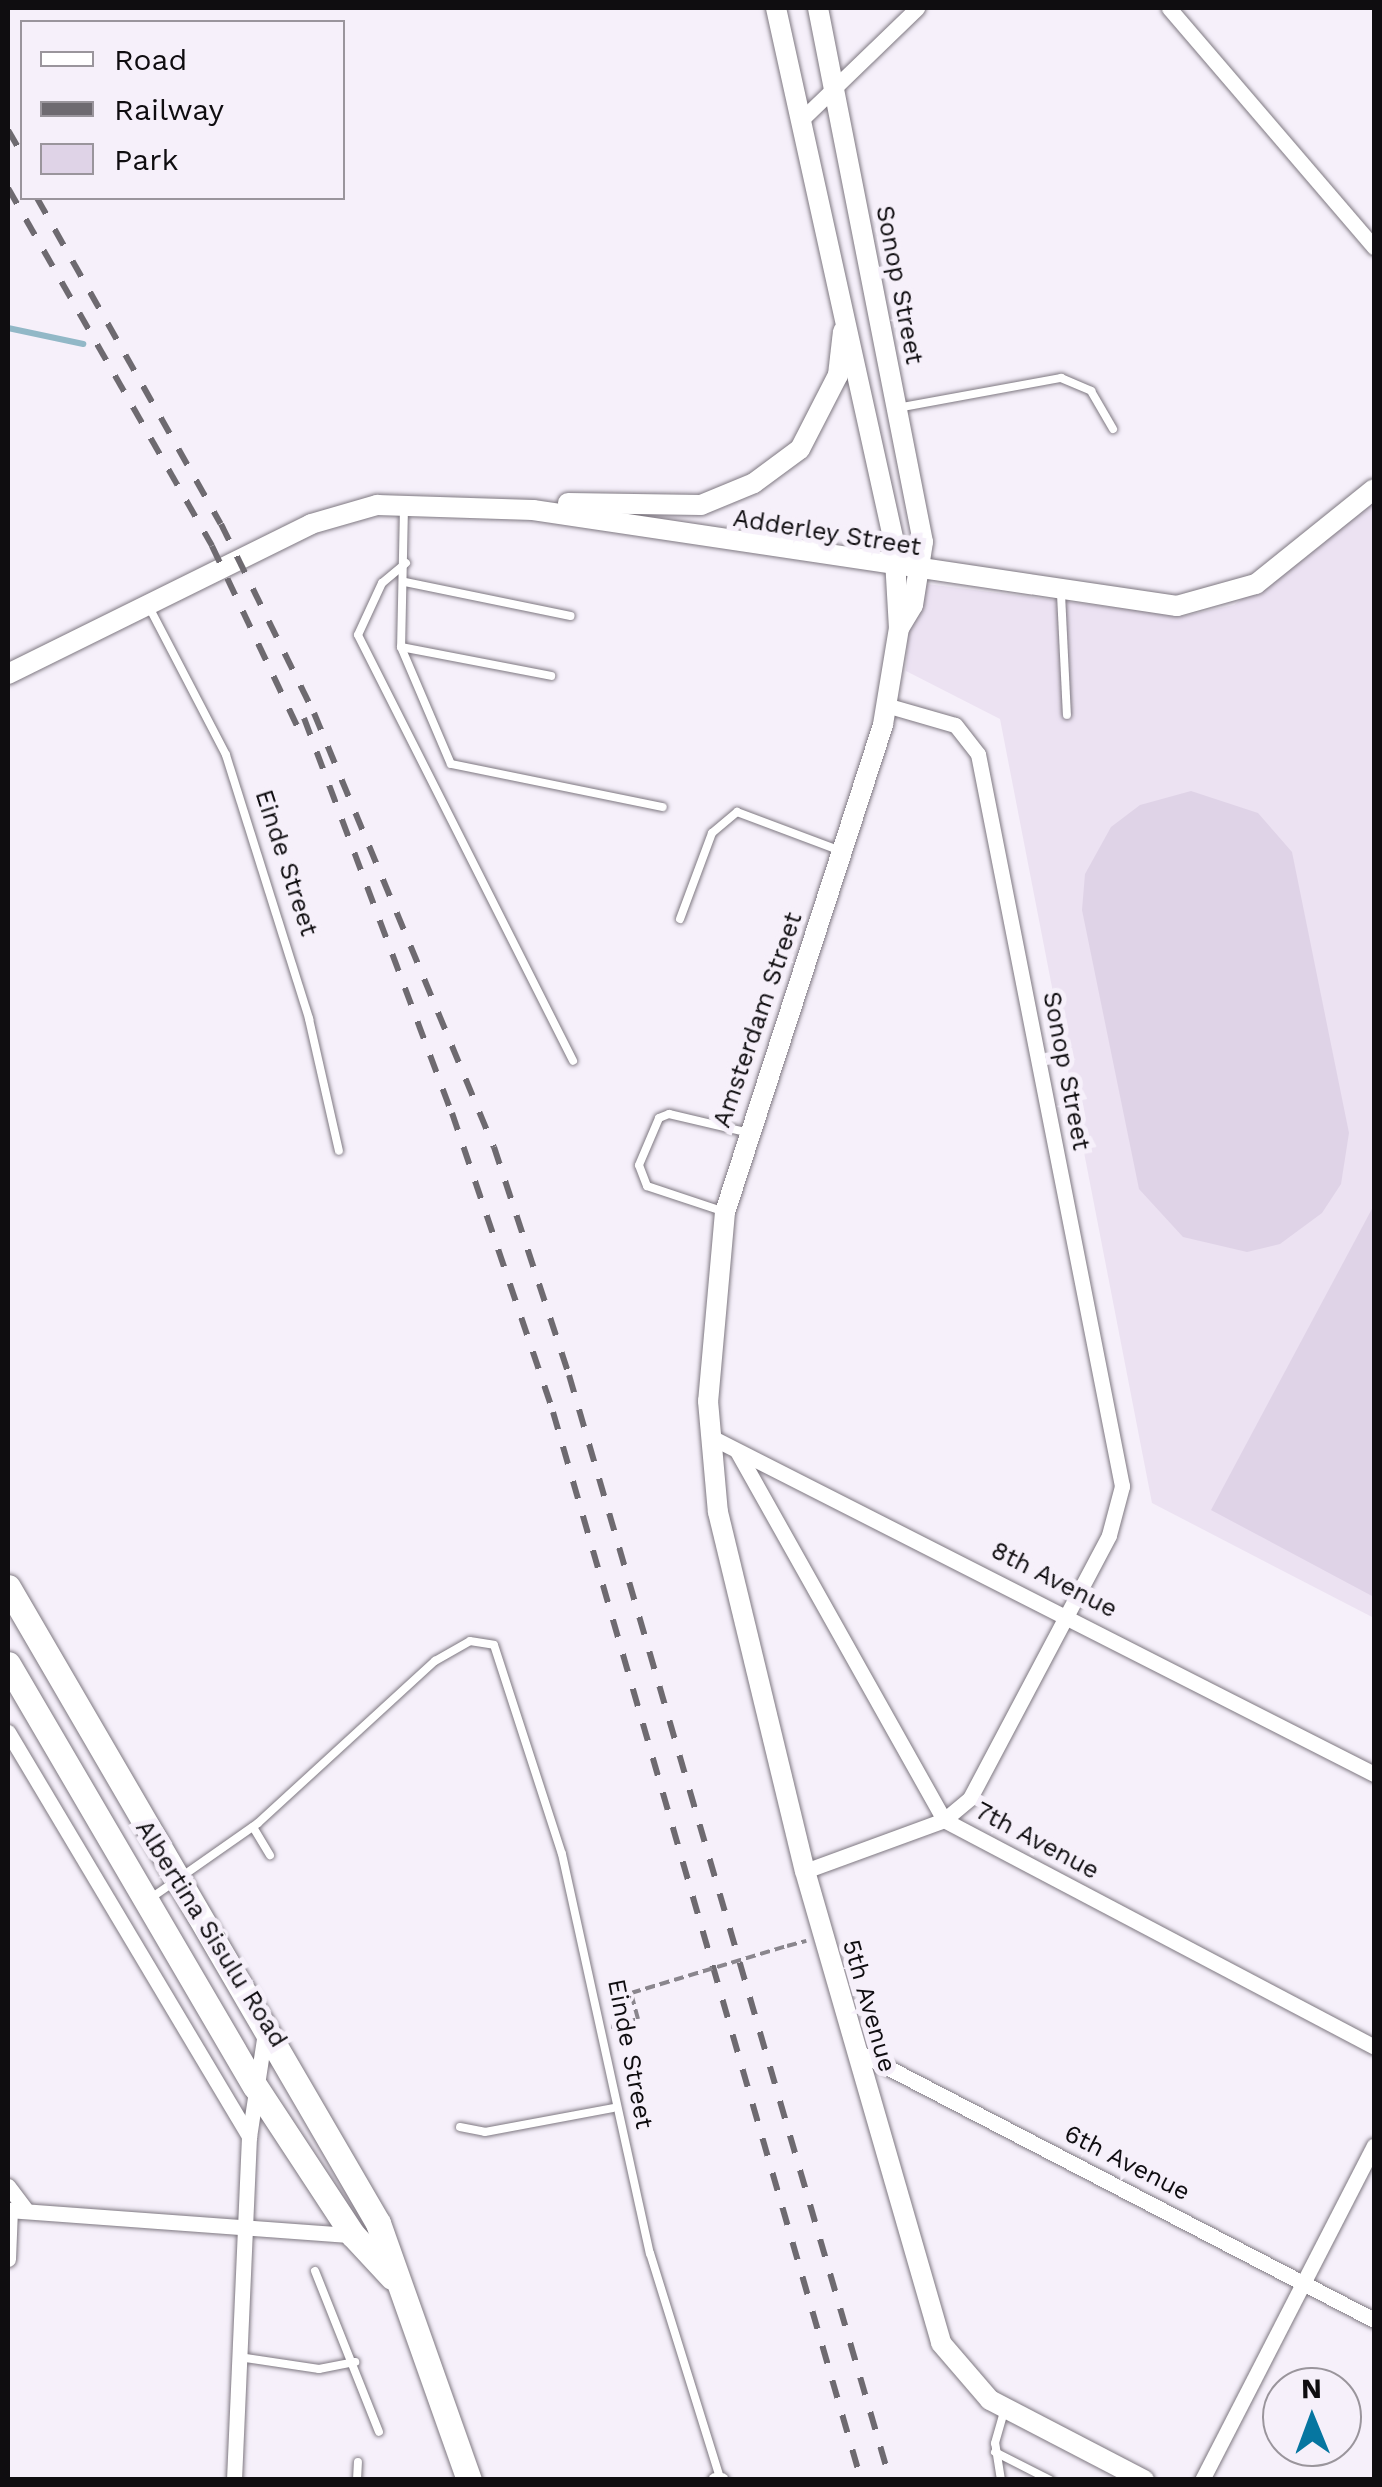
<!DOCTYPE html>
<html>
<head>
<meta charset="utf-8">
<style>
	body { margin:0 }
	#map { position:relative; width:1382px; height:2487px; overflow:hidden; background:#f6f0fa; font-family:"Work Sans",sans-serif }
	div>[style] { position:absolute }
	.built>* { inset:0; background:#ece2f2 }
	.green>* { inset:0; background:#dfd3e7 }
	.stream>* { height:6px; margin:-3px; padding:0 3px; transform-origin:3px; border-radius:3px; background:#92b8c7 }
	.path>* { height:4px; margin-top:-2px; transform-origin:0; background:repeating-linear-gradient(90deg,#8a868d 0 10px,transparent 0 15px) }
	.roads { filter:drop-shadow(0 0 2px #7e7881) drop-shadow(0 0 2px #7e7881) }
	.service>* { height:8px; margin:-4px; padding:0 4px; transform-origin:4px; border-radius:4px; background:#fff }
	.minor>* { height:15px; margin:-7.5px; padding:0 7.5px; transform-origin:7.5px; border-radius:7.5px; background:#fff }
	.tertiary>* { height:20px; margin:-10px; padding:0 10px; transform-origin:10px; border-radius:10px; background:#fff }
	.primary>* { height:25px; margin:-12.5px; padding:0 12.5px; transform-origin:12.5px; border-radius:12.5px; background:#fff }
	.rail>* { height:6px; margin-top:-3px; transform-origin:0; background:repeating-linear-gradient(90deg,#6e6a70 0 18px,transparent 0 36px) }
	.path-bridge>* { height:4px; margin-top:-2px; transform-origin:0; background:repeating-linear-gradient(90deg,#8a868d 0 10px,transparent 0 15px) }
	span { translate:-50% -50%; white-space:nowrap; text-align:center; line-height:1.15; -webkit-text-stroke:10px #f6f0fa; paint-order:stroke }
	.street-label { font-size:25px; color:#0f0d10 }
	.frame { position:absolute; inset:0; border:10px solid #0f0d10; pointer-events:none }
	.legend { position:absolute; left:20px; top:20px; width:325px; height:180px; box-sizing:border-box; background:#f6f0fa; border:2px solid #9a959c; margin:0; padding:12px 18px; list-style:none; font-size:30px; color:#0f0d10 }
	.legend li { display:flex; align-items:center; gap:20px; height:50px }
	.legend b { width:50px; border:2px solid #9a959c }
	.north { position:absolute; left:1262px; top:2367px; width:100px; height:100px; box-sizing:border-box; background:#f6f0fa; border:2px solid #9a959c; border-radius:50%; rotate:359deg; font-size:28px; font-weight:700; line-height:40px; text-align:center; color:#0f0d10 }
	.north::after { content:''; display:block; margin:auto; width:35px; height:45px; background:#0676a0; clip-path:polygon(50% 0,100% 100%,50% 72%,0 100%) }
</style>
</head>
<body>
<div id="map">
	<div class="built">
		<i style="clip-path:polygon(1374px 500px,1374px 1618px,1152px 1503px,1000px 719px,906px 671px,911px 582px,1183px 616px,1234px 605px)"></i>
	</div>
	<div class="green">
		<i style="clip-path:polygon(1191px 791px,1258px 813px,1292px 852px,1349px 1133px,1341px 1184px,1322px 1213px,1280px 1244px,1247px 1252px,1183px 1237px,1139px 1189px,1082px 910px,1085px 874px,1111px 827px,1140px 805px)"></i>
		<i style="clip-path:polygon(1374px 1205px,1374px 1597px,1211px 1510px)"></i>
	</div>
	<div class="stream">
		<i style="left:8px;top:328px;width:77px;rotate:12deg"></i>
	</div>
	<div class="path">
		<i style="left:787px;top:1946px;width:20px;rotate:-15deg"></i>
		<i style="left:611px;top:2027px;width:28px;rotate:-17deg"></i>
		<i style="left:638px;top:2019px;width:27px;rotate:-105deg"></i>
	</div>
	<div class="roads">
		<div class="service">
			<i style="left:897px;top:408px;width:167px;rotate:-10.4deg"></i>
			<i style="left:1061px;top:378px;width:33px;rotate:23deg"></i>
			<i style="left:1091px;top:391px;width:44px;rotate:59.9deg"></i>
			<i style="left:404px;top:507px;width:140px;rotate:91.2deg"></i>
			<i style="left:401px;top:647px;width:127px;rotate:66.9deg"></i>
			<i style="left:451px;top:764px;width:216px;rotate:11.5deg"></i>
			<i style="left:406px;top:563px;width:31px;rotate:140deg"></i>
			<i style="left:382px;top:583px;width:57px;rotate:114.8deg"></i>
			<i style="left:358px;top:635px;width:477px;rotate:63.2deg"></i>
			<i style="left:405px;top:582px;width:169px;rotate:11.6deg"></i>
			<i style="left:1061px;top:594px;width:121px;rotate:87.2deg"></i>
			<i style="left:148px;top:605px;width:169px;rotate:62.5deg"></i>
			<i style="left:226px;top:755px;width:277px;rotate:72.5deg"></i>
			<i style="left:309px;top:1019px;width:135px;rotate:77.2deg"></i>
			<i style="left:401px;top:647px;width:153px;rotate:10.9deg"></i>
			<i style="left:680px;top:919px;width:92px;rotate:-69.6deg"></i>
			<i style="left:712px;top:833px;width:33px;rotate:-40deg"></i>
			<i style="left:737px;top:812px;width:111px;rotate:20.6deg"></i>
			<i style="left:725px;top:1212px;width:82px;rotate:-161.6deg"></i>
			<i style="left:647px;top:1186px;width:22px;rotate:-111deg"></i>
			<i style="left:639px;top:1165px;width:51px;rotate:-66.9deg"></i>
			<i style="left:659px;top:1118px;width:11px;rotate:-22deg"></i>
			<i style="left:669px;top:1114px;width:79px;rotate:13.2deg"></i>
			<i style="left:253px;top:1827px;width:33px;rotate:59deg"></i>
			<i style="left:151px;top:1898px;width:131px;rotate:-35deg"></i>
			<i style="left:258px;top:1823px;width:240px;rotate:-42.5deg"></i>
			<i style="left:435px;top:1661px;width:40px;rotate:-29.7deg"></i>
			<i style="left:470px;top:1641px;width:24px;rotate:9deg"></i>
			<i style="left:494px;top:1645px;width:220px;rotate:72deg"></i>
			<i style="left:562px;top:1854px;width:409px;rotate:77.6deg"></i>
			<i style="left:650px;top:2253px;width:236px;rotate:72.7deg"></i>
			<i style="left:460px;top:2127px;width:25px;rotate:11deg"></i>
			<i style="left:485px;top:2132px;width:130px;rotate:-10.6deg"></i>
			<i style="left:315px;top:2271px;width:173px;rotate:68.3deg"></i>
			<i style="left:239px;top:2357px;width:81px;rotate:8.5deg"></i>
			<i style="left:319px;top:2369px;width:37px;rotate:-11deg"></i>
			<i style="left:995px;top:2452px;width:62px;rotate:27deg"></i>
			<i style="left:357px;top:2480px;width:18px;rotate:-87deg"></i>
			<i style="left:1001px;top:2480px;width:37px;rotate:-99deg"></i>
			<i style="left:995px;top:2443px;width:32px;rotate:-74deg"></i>
		</div>
		<div class="minor">
			<i style="left:1169px;top:8px;width:315px;rotate:49.4deg"></i>
			<i style="left:800px;top:121px;width:163px;rotate:-44deg"></i>
			<i style="left:709px;top:1436px;width:746px;rotate:26.94deg"></i>
			<i style="left:737px;top:1451px;width:423px;rotate:60.7deg"></i>
			<i style="left:944px;top:1820px;width:486px;rotate:27.8deg"></i>
			<i style="left:8px;top:1732px;width:471px;rotate:59.2deg"></i>
			<i style="left:805px;top:1871px;width:148px;rotate:-20.1deg"></i>
			<i style="left:944px;top:1820px;width:34px;rotate:-40deg"></i>
			<i style="left:970px;top:1798px;width:297px;rotate:-62.1deg"></i>
			<i style="left:1109px;top:1535px;width:51px;rotate:-75.1deg"></i>
			<i style="left:1122px;top:1486px;width:746px;rotate:-101.13deg"></i>
			<i style="left:978px;top:754px;width:37px;rotate:-128deg"></i>
			<i style="left:955px;top:725px;width:69px;rotate:-163.9deg"></i>
			<i style="left:856px;top:2051px;width:584px;rotate:27.44deg"></i>
			<i style="left:8px;top:2186px;width:31px;rotate:53deg"></i>
			<i style="left:8px;top:2210px;width:345px;rotate:4.2deg"></i>
			<i style="left:8px;top:2259px;width:49px;rotate:-87.7deg"></i>
			<i style="left:234px;top:2480px;width:343px;rotate:-87.5deg"></i>
			<i style="left:249px;top:2137px;width:106px;rotate:-81.3deg"></i>
			<i style="left:715px;top:2480px;width:6px"></i>
			<i style="left:1202px;top:2480px;width:376px;rotate:-62.8deg"></i>
		</div>
		<div class="tertiary">
			<i style="left:776px;top:8px;width:547px;rotate:77.54deg"></i>
			<i style="left:894px;top:542px;width:86px;rotate:86.7deg"></i>
			<i style="left:899px;top:628px;width:98px;rotate:99.4deg"></i>
			<i style="left:883px;top:725px;width:512px;rotate:107.97deg"></i>
			<i style="left:725px;top:1212px;width:190px;rotate:95.1deg"></i>
			<i style="left:708px;top:1401px;width:111px;rotate:84.9deg"></i>
			<i style="left:718px;top:1512px;width:369px;rotate:76.4deg"></i>
			<i style="left:805px;top:1871px;width:491px;rotate:73.9deg"></i>
			<i style="left:941px;top:2343px;width:75px;rotate:49.3deg"></i>
			<i style="left:990px;top:2400px;width:174px;rotate:27.5deg"></i>
			<i style="left:818px;top:8px;width:544px;rotate:78.88deg"></i>
			<i style="left:923px;top:542px;width:64px;rotate:99deg"></i>
			<i style="left:913px;top:605px;width:27px;rotate:121deg"></i>
			<i style="left:568px;top:503px;width:133px;rotate:0.9deg"></i>
			<i style="left:701px;top:505px;width:57px;rotate:-22.5deg"></i>
			<i style="left:754px;top:483px;width:57px;rotate:-36.5deg"></i>
			<i style="left:800px;top:449px;width:83px;rotate:-62.8deg"></i>
			<i style="left:838px;top:375px;width:44px;rotate:-83.5deg"></i>
			<i style="left:8px;top:674px;width:338px;rotate:-26.3deg"></i>
			<i style="left:311px;top:524px;width:69px;rotate:-16.1deg"></i>
			<i style="left:377px;top:505px;width:156px;rotate:1.8deg"></i>
			<i style="left:533px;top:510px;width:651px;rotate:8.48deg"></i>
			<i style="left:1177px;top:606px;width:82px;rotate:-15.6deg"></i>
			<i style="left:1256px;top:584px;width:151px;rotate:-38.8deg"></i>
		</div>
		<div class="primary">
			<i style="left:8px;top:1587px;width:736px;rotate:59.81deg"></i>
			<i style="left:378px;top:2223px;width:273px;rotate:70.5deg"></i>
			<i style="left:8px;top:1664px;width:489px;rotate:59.7deg"></i>
			<i style="left:255px;top:2086px;width:178px;rotate:56.7deg"></i>
			<i style="left:353px;top:2235px;width:57px;rotate:47.1deg"></i>
		</div>
	</div>
	<div class="rail">
		<i style="left:8px;top:130px;width:28px;rotate:60deg"></i>
		<i style="left:8px;top:188px;width:412px;rotate:60.3deg"></i>
		<i style="left:212px;top:546px;width:210px;rotate:64.7deg"></i>
		<i style="left:37px;top:198px;width:374px;rotate:60.6deg"></i>
		<i style="left:221px;top:524px;width:211px;rotate:63.8deg"></i>
		<i style="left:314px;top:713px;width:470px;rotate:67.5deg"></i>
		<i style="left:494px;top:1147px;width:240px;rotate:71.8deg"></i>
		<i style="left:569px;top:1375px;width:1151px;rotate:73.8deg"></i>
		<i style="left:304px;top:718px;width:422px;rotate:69.5deg"></i>
		<i style="left:452px;top:1113px;width:316px;rotate:71.3deg"></i>
		<i style="left:553px;top:1412px;width:1112px;rotate:73.91deg"></i>
	</div>
	<div class="path-bridge">
		<i style="left:631px;top:1993px;width:163px;rotate:-16.8deg"></i>
	</div>
	<div class="street-label">
		<span style="left:899px;top:285px;rotate:79deg">Sonop Street</span>
		<span style="left:827px;top:533px;rotate:9deg">Adderley Street</span>
		<span style="left:286px;top:863px;rotate:72deg">Einde Street</span>
		<span style="left:758px;top:1020px;rotate:-71deg">Amsterdam Street</span>
		<span style="left:1066px;top:1071px;rotate:79deg">Sonop Street</span>
		<span style="left:1054px;top:1580px;rotate:27deg">8th Avenue</span>
		<span style="left:1037px;top:1841px;rotate:28deg">7th Avenue</span>
		<span style="left:211px;top:1934px;rotate:58deg">Albertina Sisulu Road</span>
		<span style="left:869px;top:2006px;rotate:74deg">5th Avenue</span>
		<span style="left:630px;top:2054px;rotate:79deg">Einde Street</span>
		<span style="left:1127px;top:2163px;rotate:27deg">6th Avenue</span>
	</div>
	<div class="frame"></div>
	<ul class="legend">
	<li><b style="height:12px;background:#fff"></b>Road</li>
	<li><b style="height:12px;background:#6e6a70"></b>Railway</li>
	<li><b style="height:28px;background:#dfd3e7"></b>Park</li>
	</ul>
	<div class="north">N</div>
</div>
</body>
</html>
